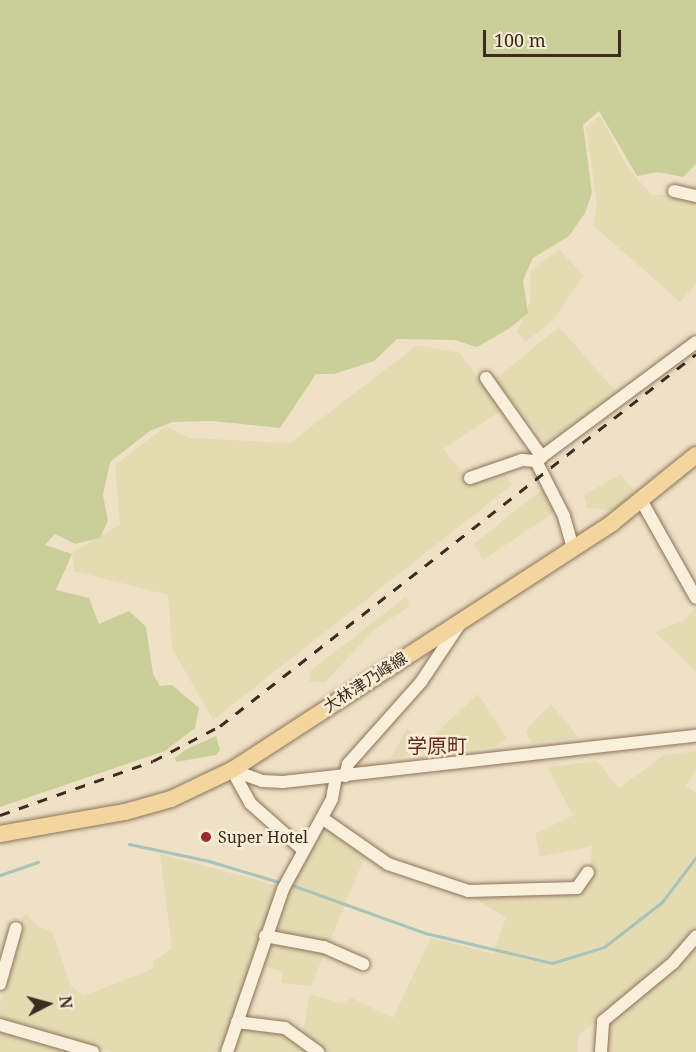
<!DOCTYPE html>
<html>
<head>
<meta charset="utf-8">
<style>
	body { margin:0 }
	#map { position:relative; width:696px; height:1052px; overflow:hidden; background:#efe1c6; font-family:"Noto Serif","Noto Sans JP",serif }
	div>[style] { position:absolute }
	.farmland>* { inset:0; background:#e5dbb3 }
	.green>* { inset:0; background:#cace99 }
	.stream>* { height:3px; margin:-1.5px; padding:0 1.5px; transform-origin:1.5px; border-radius:1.5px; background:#a7c3ba }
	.roads { filter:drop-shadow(0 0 2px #8b735b) drop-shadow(0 0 2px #8b735b) }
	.minor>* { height:12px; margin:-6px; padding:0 6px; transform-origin:6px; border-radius:6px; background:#faefda }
	.major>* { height:16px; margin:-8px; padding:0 8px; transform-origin:8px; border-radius:8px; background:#f3d59e }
	.rail>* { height:3px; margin-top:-1.5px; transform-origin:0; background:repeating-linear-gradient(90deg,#3b2c1f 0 10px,transparent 0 20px) }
	.dots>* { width:16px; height:16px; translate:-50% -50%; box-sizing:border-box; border:3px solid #f7ecd6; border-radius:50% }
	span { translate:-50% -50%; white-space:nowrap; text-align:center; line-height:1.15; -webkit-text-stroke:5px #f7ecd6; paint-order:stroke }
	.street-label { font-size:16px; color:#3b2c1f }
	.poi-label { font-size:16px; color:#3b2c1f }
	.left { translate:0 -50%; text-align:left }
	.quarter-label { font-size:20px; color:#692a1d }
	.north { position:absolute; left:18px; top:974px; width:60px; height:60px; -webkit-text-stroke:4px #f7ecd6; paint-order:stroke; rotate:84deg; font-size:16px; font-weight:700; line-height:24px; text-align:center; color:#3b2c1f }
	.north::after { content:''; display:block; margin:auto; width:21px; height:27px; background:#3b2c1f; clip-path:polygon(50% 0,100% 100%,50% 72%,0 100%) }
	.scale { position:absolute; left:483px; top:30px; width:138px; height:27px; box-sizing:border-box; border:3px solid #3b2c1f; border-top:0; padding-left:8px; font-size:18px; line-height:21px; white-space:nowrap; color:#3b2c1f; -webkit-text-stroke:4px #f7ecd6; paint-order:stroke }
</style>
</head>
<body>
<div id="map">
	<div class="farmland">
		<i style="clip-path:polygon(600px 116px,628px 168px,652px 195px,686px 195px,696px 183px,696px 284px,680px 302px,593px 225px,597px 205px,586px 127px)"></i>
		<i style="clip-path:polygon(559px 249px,583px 275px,554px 320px,525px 342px,517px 332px,530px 301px,531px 270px)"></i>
		<i style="clip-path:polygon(559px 327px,619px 395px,550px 447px,494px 380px)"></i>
		<i style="clip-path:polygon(417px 345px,460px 353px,502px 410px,443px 449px,471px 482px,504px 471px,512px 485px,213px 720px,172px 648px,168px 595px,74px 571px,72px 552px,120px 525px,115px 465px,166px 426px,189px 438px,290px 443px)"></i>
		<i style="clip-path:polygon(621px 474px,638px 496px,620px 511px,587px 508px,584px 495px)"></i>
		<i style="clip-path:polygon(546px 486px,556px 511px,483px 560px,474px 544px)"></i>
		<i style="clip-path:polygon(406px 597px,410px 606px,374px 630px,325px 682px,309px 681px,311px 670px)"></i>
		<i style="clip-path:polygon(696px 607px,696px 672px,655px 632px,685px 620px)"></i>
		<i style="clip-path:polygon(478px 694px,507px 738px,496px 746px,447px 753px,435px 734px)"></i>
		<i style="clip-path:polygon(551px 704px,579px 738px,532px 743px,526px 733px,529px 726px)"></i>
		<i style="clip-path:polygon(407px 728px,421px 742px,404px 757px,391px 758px)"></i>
		<i style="clip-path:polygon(696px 751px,696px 770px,686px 786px,696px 793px,696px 1052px,604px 1052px,598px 1021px,579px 1034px,577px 1052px,325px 1052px,303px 1032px,310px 994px,341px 1003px,352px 998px,393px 1018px,431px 938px,493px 954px,506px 918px,468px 894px,557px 893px,589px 878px,592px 846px,540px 857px,535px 834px,573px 815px,547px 767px,597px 761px,619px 788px,664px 755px)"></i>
		<i style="clip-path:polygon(324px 824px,366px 854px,311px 986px,281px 983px,283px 972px,261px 965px,296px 871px)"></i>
		<i style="clip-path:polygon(160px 854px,279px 886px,223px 1052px,112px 1052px,0 1017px,0 1004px,21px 937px,22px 916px,27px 915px,37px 926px,53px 933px,71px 986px,83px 996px,153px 969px,153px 962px,172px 948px)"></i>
		<i style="clip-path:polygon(0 1028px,80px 1052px,0 1052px)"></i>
		<i style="clip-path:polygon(240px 1029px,290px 1034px,309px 1052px,233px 1052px)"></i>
	</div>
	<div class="green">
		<i style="clip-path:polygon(0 0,696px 0,696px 164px,683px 177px,658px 172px,637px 176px,599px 111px,583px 125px,592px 193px,585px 213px,569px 236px,533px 258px,523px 280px,528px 313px,510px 328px,477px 347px,455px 340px,397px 339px,374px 361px,334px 374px,316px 374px,280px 428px,212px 421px,172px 422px,150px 431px,110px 462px,103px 495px,108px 521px,100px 538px,75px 544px,55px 534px,45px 545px,72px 554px,56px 590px,89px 598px,99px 624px,129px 611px,146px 627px,153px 674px,160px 686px,172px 685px,199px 708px,195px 728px,165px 751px,0 807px)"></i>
		<i style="clip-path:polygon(216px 736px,220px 750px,216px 755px,176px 762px,175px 758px,185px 750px)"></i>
	</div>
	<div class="stream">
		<i style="left:129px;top:844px;width:82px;rotate:12deg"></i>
		<i style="left:209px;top:861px;width:76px;rotate:16.8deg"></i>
		<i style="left:0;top:875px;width:40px;rotate:-18.9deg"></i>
		<i style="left:289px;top:884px;width:145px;rotate:19.8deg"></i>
		<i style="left:425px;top:933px;width:130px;rotate:13.3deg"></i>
		<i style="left:552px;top:963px;width:54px;rotate:-17.1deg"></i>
		<i style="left:604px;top:947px;width:73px;rotate:-37.8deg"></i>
		<i style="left:662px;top:902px;width:56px;rotate:-52.9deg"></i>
	</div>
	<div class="roads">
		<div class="minor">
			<i style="left:674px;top:191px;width:23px;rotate:13deg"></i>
			<i style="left:486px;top:378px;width:97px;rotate:54.7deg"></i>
			<i style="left:470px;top:478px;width:55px;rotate:-19.1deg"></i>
			<i style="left:522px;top:460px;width:14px;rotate:4deg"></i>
			<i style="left:641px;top:500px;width:112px;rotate:60.7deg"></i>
			<i style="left:573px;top:548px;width:33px;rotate:-106deg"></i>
			<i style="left:564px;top:516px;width:62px;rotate:-117deg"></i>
			<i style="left:536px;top:461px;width:199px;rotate:-36.6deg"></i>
			<i style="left:232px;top:770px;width:32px;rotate:20deg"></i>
			<i style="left:262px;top:781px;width:21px;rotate:3deg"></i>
			<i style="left:283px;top:782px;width:416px;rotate:-6.4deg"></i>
			<i style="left:232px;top:770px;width:38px;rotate:61deg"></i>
			<i style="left:250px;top:803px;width:69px;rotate:41.5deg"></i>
			<i style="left:345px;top:776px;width:12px;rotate:-76deg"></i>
			<i style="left:348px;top:764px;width:110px;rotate:-48.3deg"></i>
			<i style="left:421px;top:682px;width:69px;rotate:-56.3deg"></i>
			<i style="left:322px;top:818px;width:80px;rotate:34.9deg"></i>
			<i style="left:388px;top:864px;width:84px;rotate:18.6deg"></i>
			<i style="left:468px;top:891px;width:109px;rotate:-1.6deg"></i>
			<i style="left:577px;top:888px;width:19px;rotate:-55deg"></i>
			<i style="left:265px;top:936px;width:60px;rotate:10.6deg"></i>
			<i style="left:324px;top:947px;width:43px;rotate:23.6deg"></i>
			<i style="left:0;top:984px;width:58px;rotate:-74.1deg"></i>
			<i style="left:237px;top:1022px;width:48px;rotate:7.1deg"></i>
			<i style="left:285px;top:1028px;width:41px;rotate:36deg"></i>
			<i style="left:0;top:1025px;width:97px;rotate:16.2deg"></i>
			<i style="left:227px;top:1052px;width:172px;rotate:-71deg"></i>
			<i style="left:283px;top:889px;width:102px;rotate:-61.4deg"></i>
			<i style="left:332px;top:799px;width:22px;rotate:-80deg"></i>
			<i style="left:601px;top:1052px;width:31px;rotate:-86deg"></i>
			<i style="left:603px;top:1021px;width:91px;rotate:-39.6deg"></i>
			<i style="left:673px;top:963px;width:35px;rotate:-49deg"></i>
		</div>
		<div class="major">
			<i style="left:0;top:834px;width:127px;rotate:-10deg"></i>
			<i style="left:125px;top:812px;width:48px;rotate:-15.8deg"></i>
			<i style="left:171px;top:799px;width:68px;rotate:-25.4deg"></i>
			<i style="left:232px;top:770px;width:453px;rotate:-33deg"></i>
			<i style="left:612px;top:523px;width:108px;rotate:-39deg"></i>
		</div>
	</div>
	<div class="rail">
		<i style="left:0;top:815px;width:162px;rotate:-19.4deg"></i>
		<i style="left:153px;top:761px;width:76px;rotate:-27.6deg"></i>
		<i style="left:220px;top:726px;width:604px;rotate:-38.01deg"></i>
	</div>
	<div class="dots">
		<i style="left:206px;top:837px;background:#9c292f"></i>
	</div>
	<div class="street-label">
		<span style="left:365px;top:682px;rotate:-33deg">大林津乃峰線</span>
	</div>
	<div class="poi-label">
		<span class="left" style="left:218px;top:837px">Super Hotel</span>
	</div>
	<div class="quarter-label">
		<span style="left:437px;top:745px">学原町</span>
	</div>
	<div class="north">N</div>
	<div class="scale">100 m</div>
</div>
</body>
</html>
